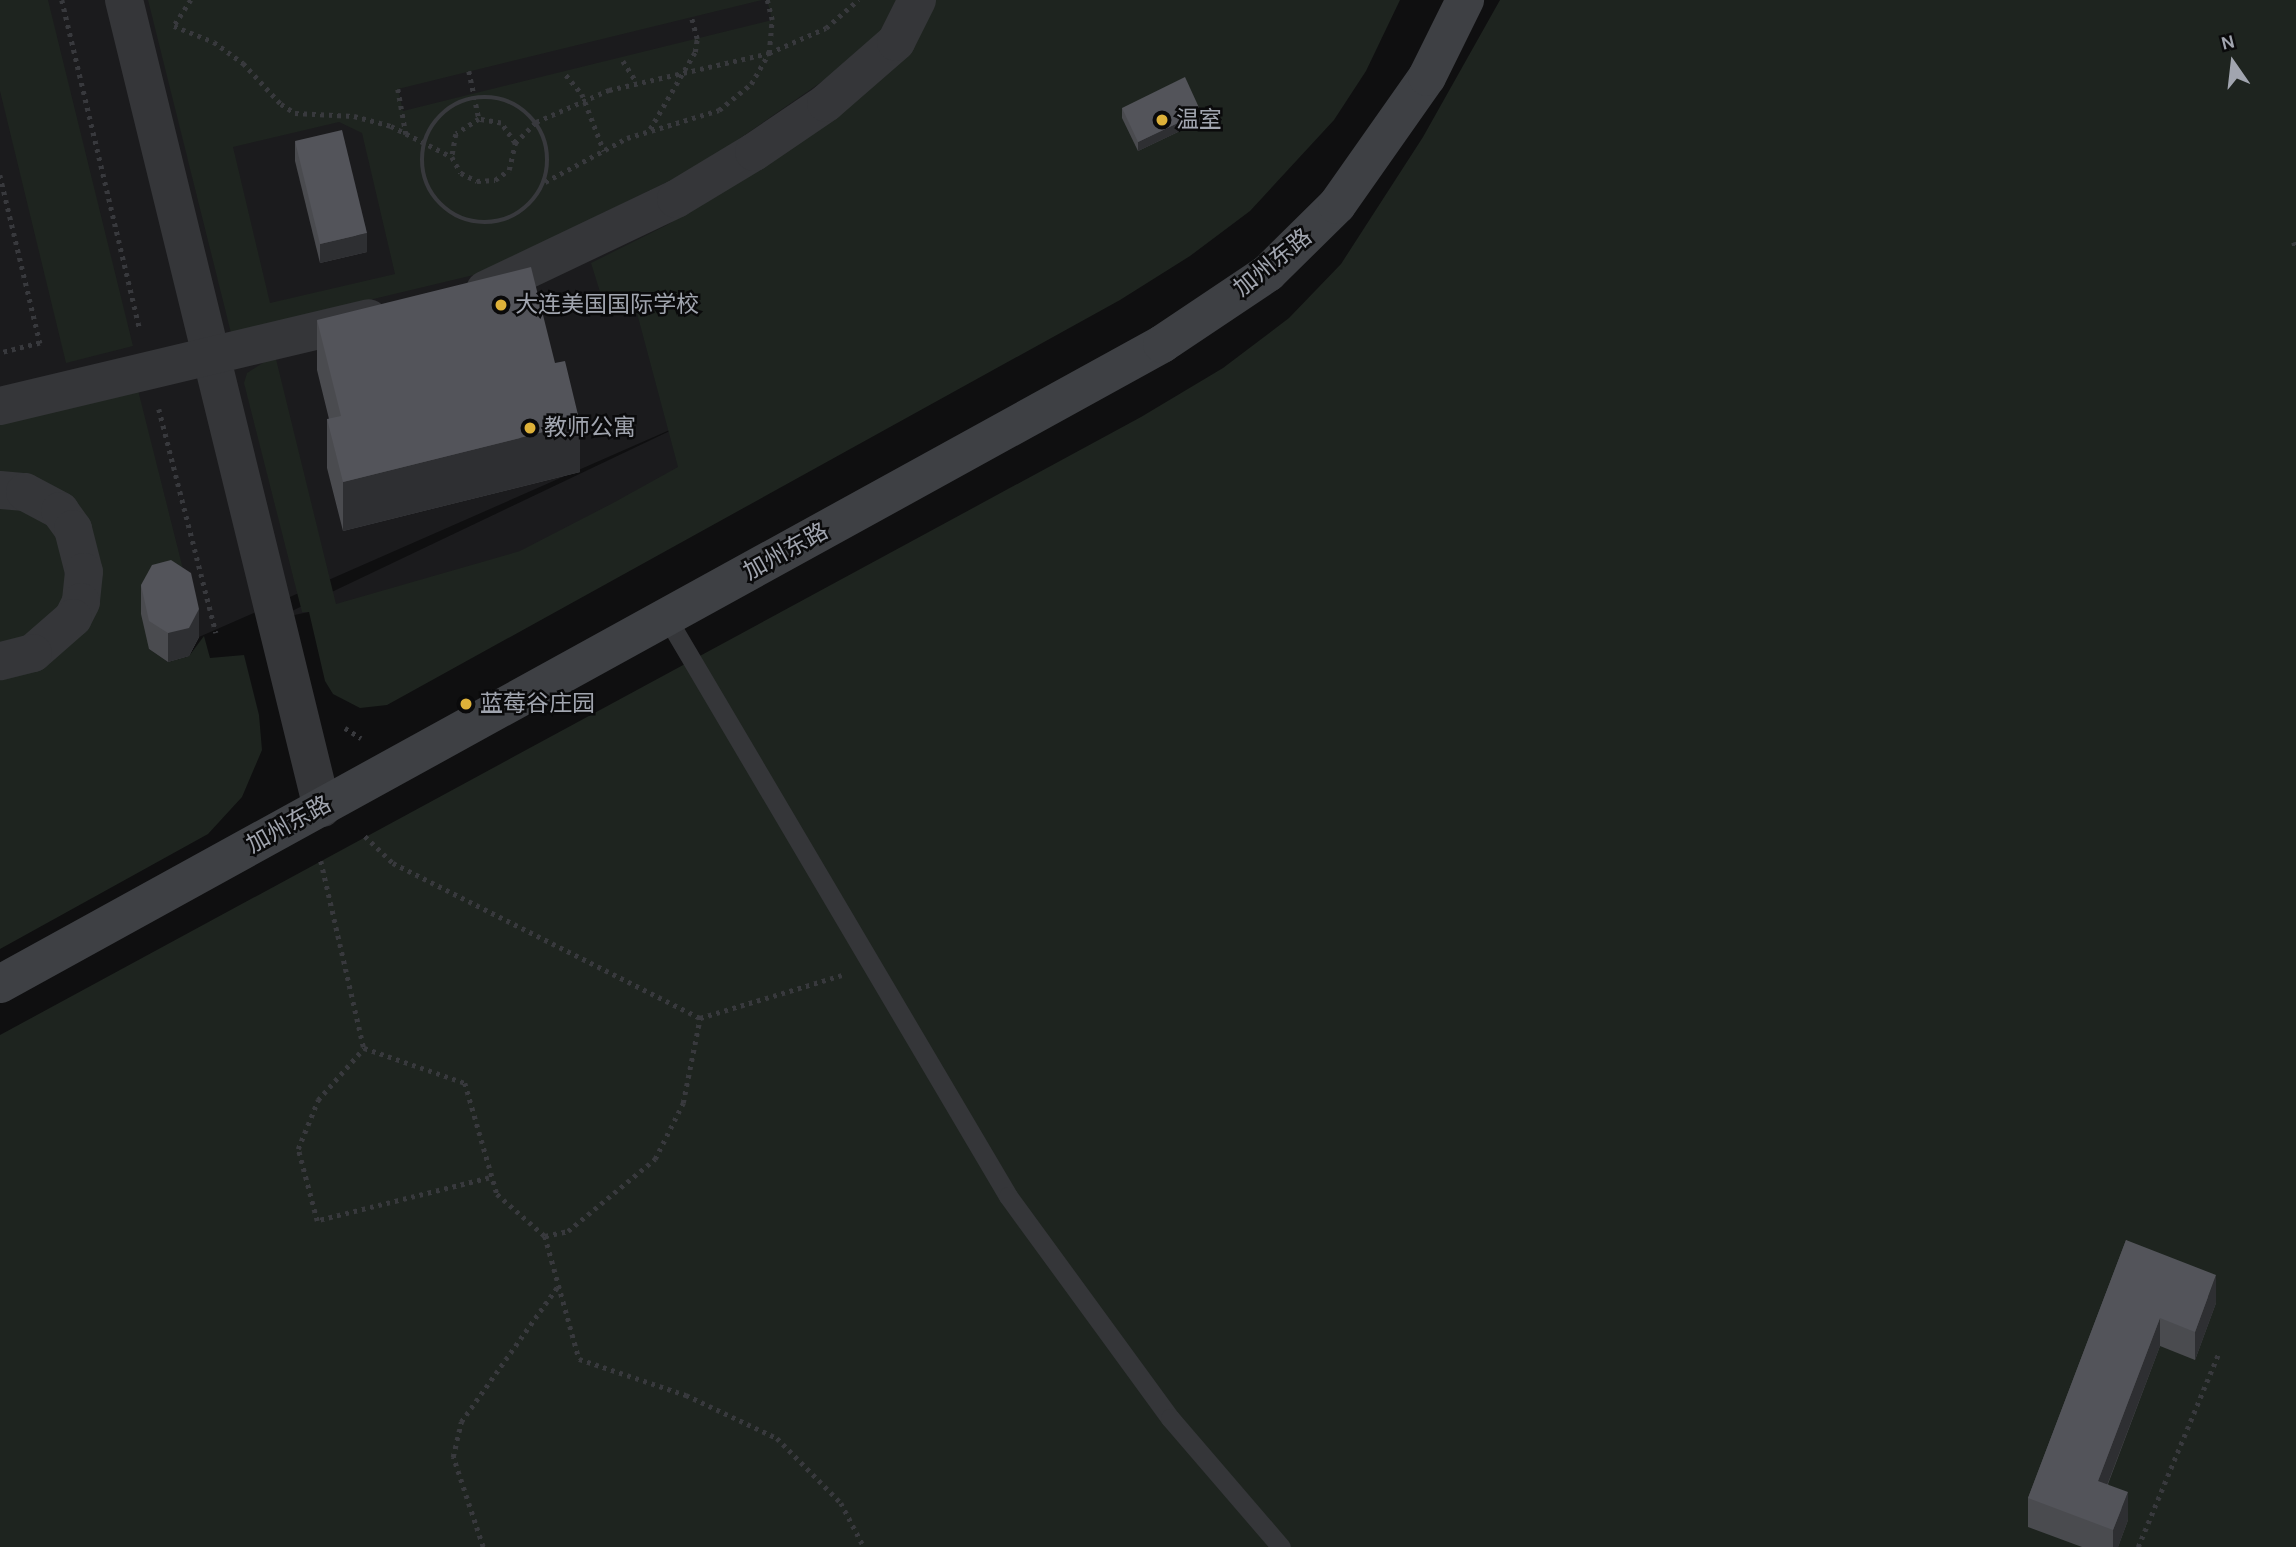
<!DOCTYPE html>
<html>
<head>
<meta charset="utf-8">
<style>
	body { margin:0 }
	#map { position:relative; width:2296px; height:1547px; overflow:hidden; background:#0f0f10; font-family:Karla,"Noto Sans SC",sans-serif }
	div>[style] { position:absolute }
	.built>* { inset:0; background:#1b1b1d }
	.green>* { inset:0; background:#1e241f }
	.path>* { height:4.5px; margin-top:-2.25px; transform-origin:0; background:repeating-linear-gradient(90deg,#38393d 0 3.5px,transparent 0 8.5px) }
	.path>.ring { margin:-2.25px; padding:0; box-sizing:content-box; background:none; border:4.5px solid #38393d; border-radius:50% }
	.lane>* { height:19px; margin:-9.5px; padding:0 9.5px; transform-origin:9.5px; border-radius:9.5px; background:#353639 }
	.street>* { height:38px; margin:-19px; padding:0 19px; transform-origin:19px; border-radius:19px; background:#353639 }
	.secondary>* { height:38px; margin:-19px; padding:0 19px; transform-origin:19px; border-radius:19px; background:#3e4044 }
	.wall>* { inset:0; background:#4a4b4f }
	.shaded-wall>* { inset:0; background:#2e2f32 }
	.building>* { inset:0; background:#53545a }
	.dots>* { width:19px; height:19px; translate:-50% -50%; box-sizing:border-box; border:4px solid #0a0a0b; border-radius:50% }
	span { translate:-50% -50%; white-space:nowrap; text-align:center; line-height:1.15; -webkit-text-stroke:5px #0a0a0b; paint-order:stroke }
	.poi-label { font-size:23px; color:#a1a5af }
	.left { translate:0 -50%; text-align:left }
	.street-label { font-size:23px; color:#a1a5af }
	.north { position:absolute; left:2198px; top:28px; width:70px; height:70px; -webkit-text-stroke:5px #0a0a0b; paint-order:stroke; rotate:346deg; font-size:19px; font-weight:700; line-height:28px; text-align:center; color:#a1a5af }
	.north::after { content:''; display:block; margin:auto; width:24px; height:32px; background:#a1a5af; clip-path:polygon(50% 0,100% 100%,50% 72%,0 100%) }
</style>
</head>
<body>
<div id="map">
	<div class="built">
		<i style="clip-path:polygon(0 0,1346px 0,1222px 162px,377px 642px,309px 612px,275px 619px,697px 418px,199px 637px,189px 656px,168px 662px,149px 649px,0 419px)"></i>
	</div>
	<div class="green">
		<i style="clip-path:polygon(0 0,48px 0,133px 346px,66px 363px,0 91px)"></i>
		<i style="clip-path:polygon(evenodd,148px 0,762px 0,398px 89px,403px 111px,772px 20px,767px 0,903px 0,885px 38px,700px 166px,478px 274px,231px 333px,148px 0,339px 122px,362px 133px,395px 274px,270px 303px,233px 147px,339px 122px)"></i>
		<i style="clip-path:polygon(928px 0,1400px 0,1366px 71px,1334px 120px,1250px 211px,1190px 256px,1120px 300px,387px 705px,360px 708px,333px 694px,325px 681px,309px 612px,302px 612px,244px 383px,247px 373px,275px 355px,336px 604px,520px 551px,613px 503px,678px 467px,634px 302px,605px 308px,591px 263px,667px 225px,763px 166px)"></i>
		<i style="clip-path:polygon(1500px 0,2296px 0,2296px 1547px,0 1547px,0 1035px,1141px 417px,1223px 368px,1289px 318px,1341px 264px,1423px 137px)"></i>
		<i style="clip-path:polygon(137px 386px,191px 601px,149px 649px,168px 662px,189px 656px,204px 636px,210px 658px,244px 655px,259px 715px,262px 750px,242px 797px,208px 834px,0 949px,0 419px)"></i>
	</div>
	<div class="path">
		<i style="left:62px;top:0;width:338px;rotate:76.7deg"></i>
		<i style="left:191px;top:0;width:31px;rotate:123deg"></i>
		<i style="left:174px;top:26px;width:43px;rotate:21.8deg"></i>
		<i style="left:214px;top:42px;width:36px;rotate:36deg"></i>
		<i style="left:243px;top:63px;width:56px;rotate:47.2deg"></i>
		<i style="left:281px;top:104px;width:17px;rotate:33deg"></i>
		<i style="left:295px;top:113px;width:59px;rotate:2.9deg"></i>
		<i style="left:354px;top:116px;width:38px;rotate:15deg"></i>
		<i style="left:391px;top:126px;width:68px;rotate:26.9deg"></i>
		<i style="left:452px;top:157px;width:18px;rotate:61deg"></i>
		<i style="left:461px;top:173px;width:18px;rotate:27deg"></i>
		<i style="left:477px;top:181px;width:18px;rotate:-3deg"></i>
		<i style="left:495px;top:180px;width:17px;rotate:-36deg"></i>
		<i style="left:509px;top:170px;width:28px;rotate:-77deg"></i>
		<i style="left:515px;top:143px;width:24px;rotate:-125deg"></i>
		<i style="left:501px;top:123px;width:22px;rotate:-170deg"></i>
		<i style="left:479px;top:119px;width:27px;rotate:147deg"></i>
		<i style="left:456px;top:134px;width:23px;rotate:100deg"></i>
		<i style="left:623px;top:61px;width:24px;rotate:57deg"></i>
		<i style="left:469px;top:71px;width:49px;rotate:78.2deg"></i>
		<i style="left:566px;top:75px;width:25px;rotate:50deg"></i>
		<i style="left:582px;top:94px;width:61px;rotate:68.9deg"></i>
		<i style="left:398px;top:89px;width:46px;rotate:79.9deg"></i>
		<i class="ring" style="left:422px;top:97px;width:121.5px;height:121.5px"></i>
		<i style="left:650px;top:129px;width:89px;rotate:-59.7deg"></i>
		<i style="left:695px;top:52px;width:13px;rotate:-81deg"></i>
		<i style="left:697px;top:39px;width:23px;rotate:-105deg"></i>
		<i style="left:515px;top:143px;width:30px;rotate:-45deg"></i>
		<i style="left:536px;top:122px;width:80px;rotate:-23.7deg"></i>
		<i style="left:609px;top:90px;width:164px;rotate:-13deg"></i>
		<i style="left:769px;top:53px;width:33px;rotate:-85deg"></i>
		<i style="left:772px;top:20px;width:21px;rotate:-104deg"></i>
		<i style="left:0;top:175px;width:173px;rotate:76.6deg"></i>
		<i style="left:40px;top:343px;width:41px;rotate:166deg"></i>
		<i style="left:545px;top:182px;width:93px;rotate:-28.2deg"></i>
		<i style="left:627px;top:138px;width:96px;rotate:-16.9deg"></i>
		<i style="left:719px;top:110px;width:41px;rotate:-39.1deg"></i>
		<i style="left:751px;top:84px;width:36px;rotate:-60deg"></i>
		<i style="left:769px;top:53px;width:62px;rotate:-23.7deg"></i>
		<i style="left:826px;top:28px;width:43px;rotate:-41.2deg"></i>
		<i style="left:2294px;top:242px;width:8px;rotate:76deg"></i>
		<i style="left:159px;top:409px;width:231px;rotate:75.7deg"></i>
		<i style="left:345px;top:728px;width:19px;rotate:32deg"></i>
		<i style="left:365px;top:836px;width:39px;rotate:44deg"></i>
		<i style="left:393px;top:863px;width:344px;rotate:26.8deg"></i>
		<i style="left:700px;top:1018px;width:148px;rotate:-16.8deg"></i>
		<i style="left:321px;top:861px;width:192px;rotate:77.1deg"></i>
		<i style="left:489px;top:1178px;width:177px;rotate:166deg"></i>
		<i style="left:317px;top:1221px;width:74px;rotate:-104.8deg"></i>
		<i style="left:298px;top:1149px;width:53px;rotate:-67.8deg"></i>
		<i style="left:318px;top:1100px;width:69px;rotate:-48.5deg"></i>
		<i style="left:364px;top:1048px;width:107px;rotate:19.1deg"></i>
		<i style="left:465px;top:1083px;width:116px;rotate:73.9deg"></i>
		<i style="left:497px;top:1194px;width:64px;rotate:41.2deg"></i>
		<i style="left:545px;top:1236px;width:128px;rotate:74.5deg"></i>
		<i style="left:579px;top:1359px;width:113px;rotate:18.6deg"></i>
		<i style="left:686px;top:1395px;width:101px;rotate:25.3deg"></i>
		<i style="left:777px;top:1438px;width:91px;rotate:45.4deg"></i>
		<i style="left:841px;top:1503px;width:50px;rotate:62.4deg"></i>
		<i style="left:545px;top:1236px;width:24px;rotate:-12deg"></i>
		<i style="left:568px;top:1231px;width:113px;rotate:-39.6deg"></i>
		<i style="left:655px;top:1159px;width:63px;rotate:-63.4deg"></i>
		<i style="left:683px;top:1103px;width:87px;rotate:-78.7deg"></i>
		<i style="left:483px;top:1547px;width:95px;rotate:-108.4deg"></i>
		<i style="left:453px;top:1457px;width:36px;rotate:-77deg"></i>
		<i style="left:461px;top:1422px;width:167px;rotate:-54.5deg"></i>
		<i style="left:2138px;top:1547px;width:208px;rotate:-67.4deg"></i>
	</div>
	<div class="lane">
		<i style="left:667px;top:618px;width:671px;rotate:59.46deg"></i>
		<i style="left:1008px;top:1196px;width:275px;rotate:53.9deg"></i>
		<i style="left:1170px;top:1418px;width:170px;rotate:49.3deg"></i>
	</div>
	<div class="street">
		<i style="left:124px;top:0;width:832px;rotate:76.23deg"></i>
		<i style="left:485px;top:290px;width:212px;rotate:-25.5deg"></i>
		<i style="left:676px;top:199px;width:91px;rotate:-31.1deg"></i>
		<i style="left:754px;top:152px;width:87px;rotate:-34.2deg"></i>
		<i style="left:826px;top:103px;width:93px;rotate:-41.1deg"></i>
		<i style="left:896px;top:42px;width:47px;rotate:-63.4deg"></i>
		<i style="left:0;top:406px;width:379px;rotate:-13.4deg"></i>
		<i style="left:0;top:490px;width:25px;rotate:5deg"></i>
		<i style="left:25px;top:492px;width:40px;rotate:28deg"></i>
		<i style="left:60px;top:511px;width:22px;rotate:54deg"></i>
		<i style="left:73px;top:529px;width:44px;rotate:75.7deg"></i>
		<i style="left:84px;top:572px;width:30px;rotate:96deg"></i>
		<i style="left:81px;top:602px;width:18px;rotate:117deg"></i>
		<i style="left:73px;top:618px;width:53px;rotate:138.8deg"></i>
		<i style="left:33px;top:653px;width:34px;rotate:166deg"></i>
	</div>
	<div class="secondary">
		<i style="left:0;top:984px;width:1327px;rotate:-28.84deg"></i>
		<i style="left:1162px;top:344px;width:128px;rotate:-33.8deg"></i>
		<i style="left:1268px;top:273px;width:97px;rotate:-44.6deg"></i>
		<i style="left:1337px;top:205px;width:156px;rotate:-54.9deg"></i>
		<i style="left:1427px;top:77px;width:86px;rotate:-63.7deg"></i>
	</div>
	<div class="wall">
		<i style="clip-path:polygon(1122px 108px,1201px 121px,1138px 151px,1122px 118px)"></i>
		<i style="clip-path:polygon(295px 141px,367px 252px,320px 263px,295px 161px)"></i>
		<i style="clip-path:polygon(317px 320px,580px 472px,343px 531px,327px 468px,327px 419px,329px 419px,317px 370px)"></i>
		<i style="clip-path:polygon(141px 585px,199px 637px,189px 656px,168px 662px,149px 649px,141px 614px)"></i>
		<i style="clip-path:polygon(2126px 1240px,2216px 1303px,2195px 1360px,2160px 1346px,2108px 1484px,2128px 1520px,2118px 1547px,2082px 1547px,2028px 1527px,2028px 1498px)"></i>
	</div>
	<div class="shaded-wall">
		<i style="clip-path:polygon(1201px 112px,1201px 121px,1138px 151px,1138px 142px)"></i>
		<i style="clip-path:polygon(367px 233px,367px 252px,320px 263px,320px 244px)"></i>
		<i style="clip-path:polygon(580px 423px,580px 472px,343px 531px,343px 482px)"></i>
		<i style="clip-path:polygon(199px 609px,199px 637px,189px 656px,168px 662px,168px 633px)"></i>
		<i style="clip-path:polygon(2216px 1275px,2216px 1303px,2195px 1360px,2195px 1332px)"></i>
		<i style="clip-path:polygon(2160px 1318px,2160px 1346px,2098px 1509px,2098px 1481px)"></i>
		<i style="clip-path:polygon(2128px 1492px,2128px 1520px,2118px 1547px,2113px 1547px,2113px 1530px)"></i>
	</div>
	<div class="building">
		<i style="clip-path:polygon(1185px 77px,1201px 112px,1138px 142px,1122px 108px)"></i>
		<i style="clip-path:polygon(342px 130px,367px 233px,320px 244px,295px 141px)"></i>
		<i style="clip-path:polygon(531px 267px,555px 363px,565px 361px,580px 423px,343px 482px,327px 419px,341px 416px,317px 320px)"></i>
		<i style="clip-path:polygon(171px 560px,191px 573px,199px 609px,189px 628px,168px 633px,149px 621px,141px 585px,152px 565px)"></i>
		<i style="clip-path:polygon(2126px 1240px,2216px 1275px,2195px 1332px,2160px 1318px,2098px 1481px,2128px 1492px,2113px 1530px,2028px 1498px)"></i>
	</div>
	<div class="dots">
		<i style="left:1162px;top:120px;background:#deb139"></i>
		<i style="left:501px;top:305px;background:#deb139"></i>
		<i style="left:530px;top:428px;background:#deb139"></i>
		<i style="left:466px;top:704px;background:#deb139"></i>
	</div>
	<div class="poi-label">
		<span class="left" style="left:1176px;top:120px">温室</span>
		<span class="left" style="left:515px;top:305px">大连美国国际学校</span>
		<span class="left" style="left:544px;top:428px">教师公寓</span>
		<span class="left" style="left:480px;top:704px">蓝莓谷庄园</span>
	</div>
	<div class="street-label">
		<span style="left:1273px;top:263px;rotate:-39deg">加州东路</span>
		<span style="left:786px;top:552px;rotate:-29deg">加州东路</span>
		<span style="left:289px;top:825px;rotate:-29deg">加州东路</span>
	</div>
	<div class="north">N</div>
</div>
</body>
</html>
